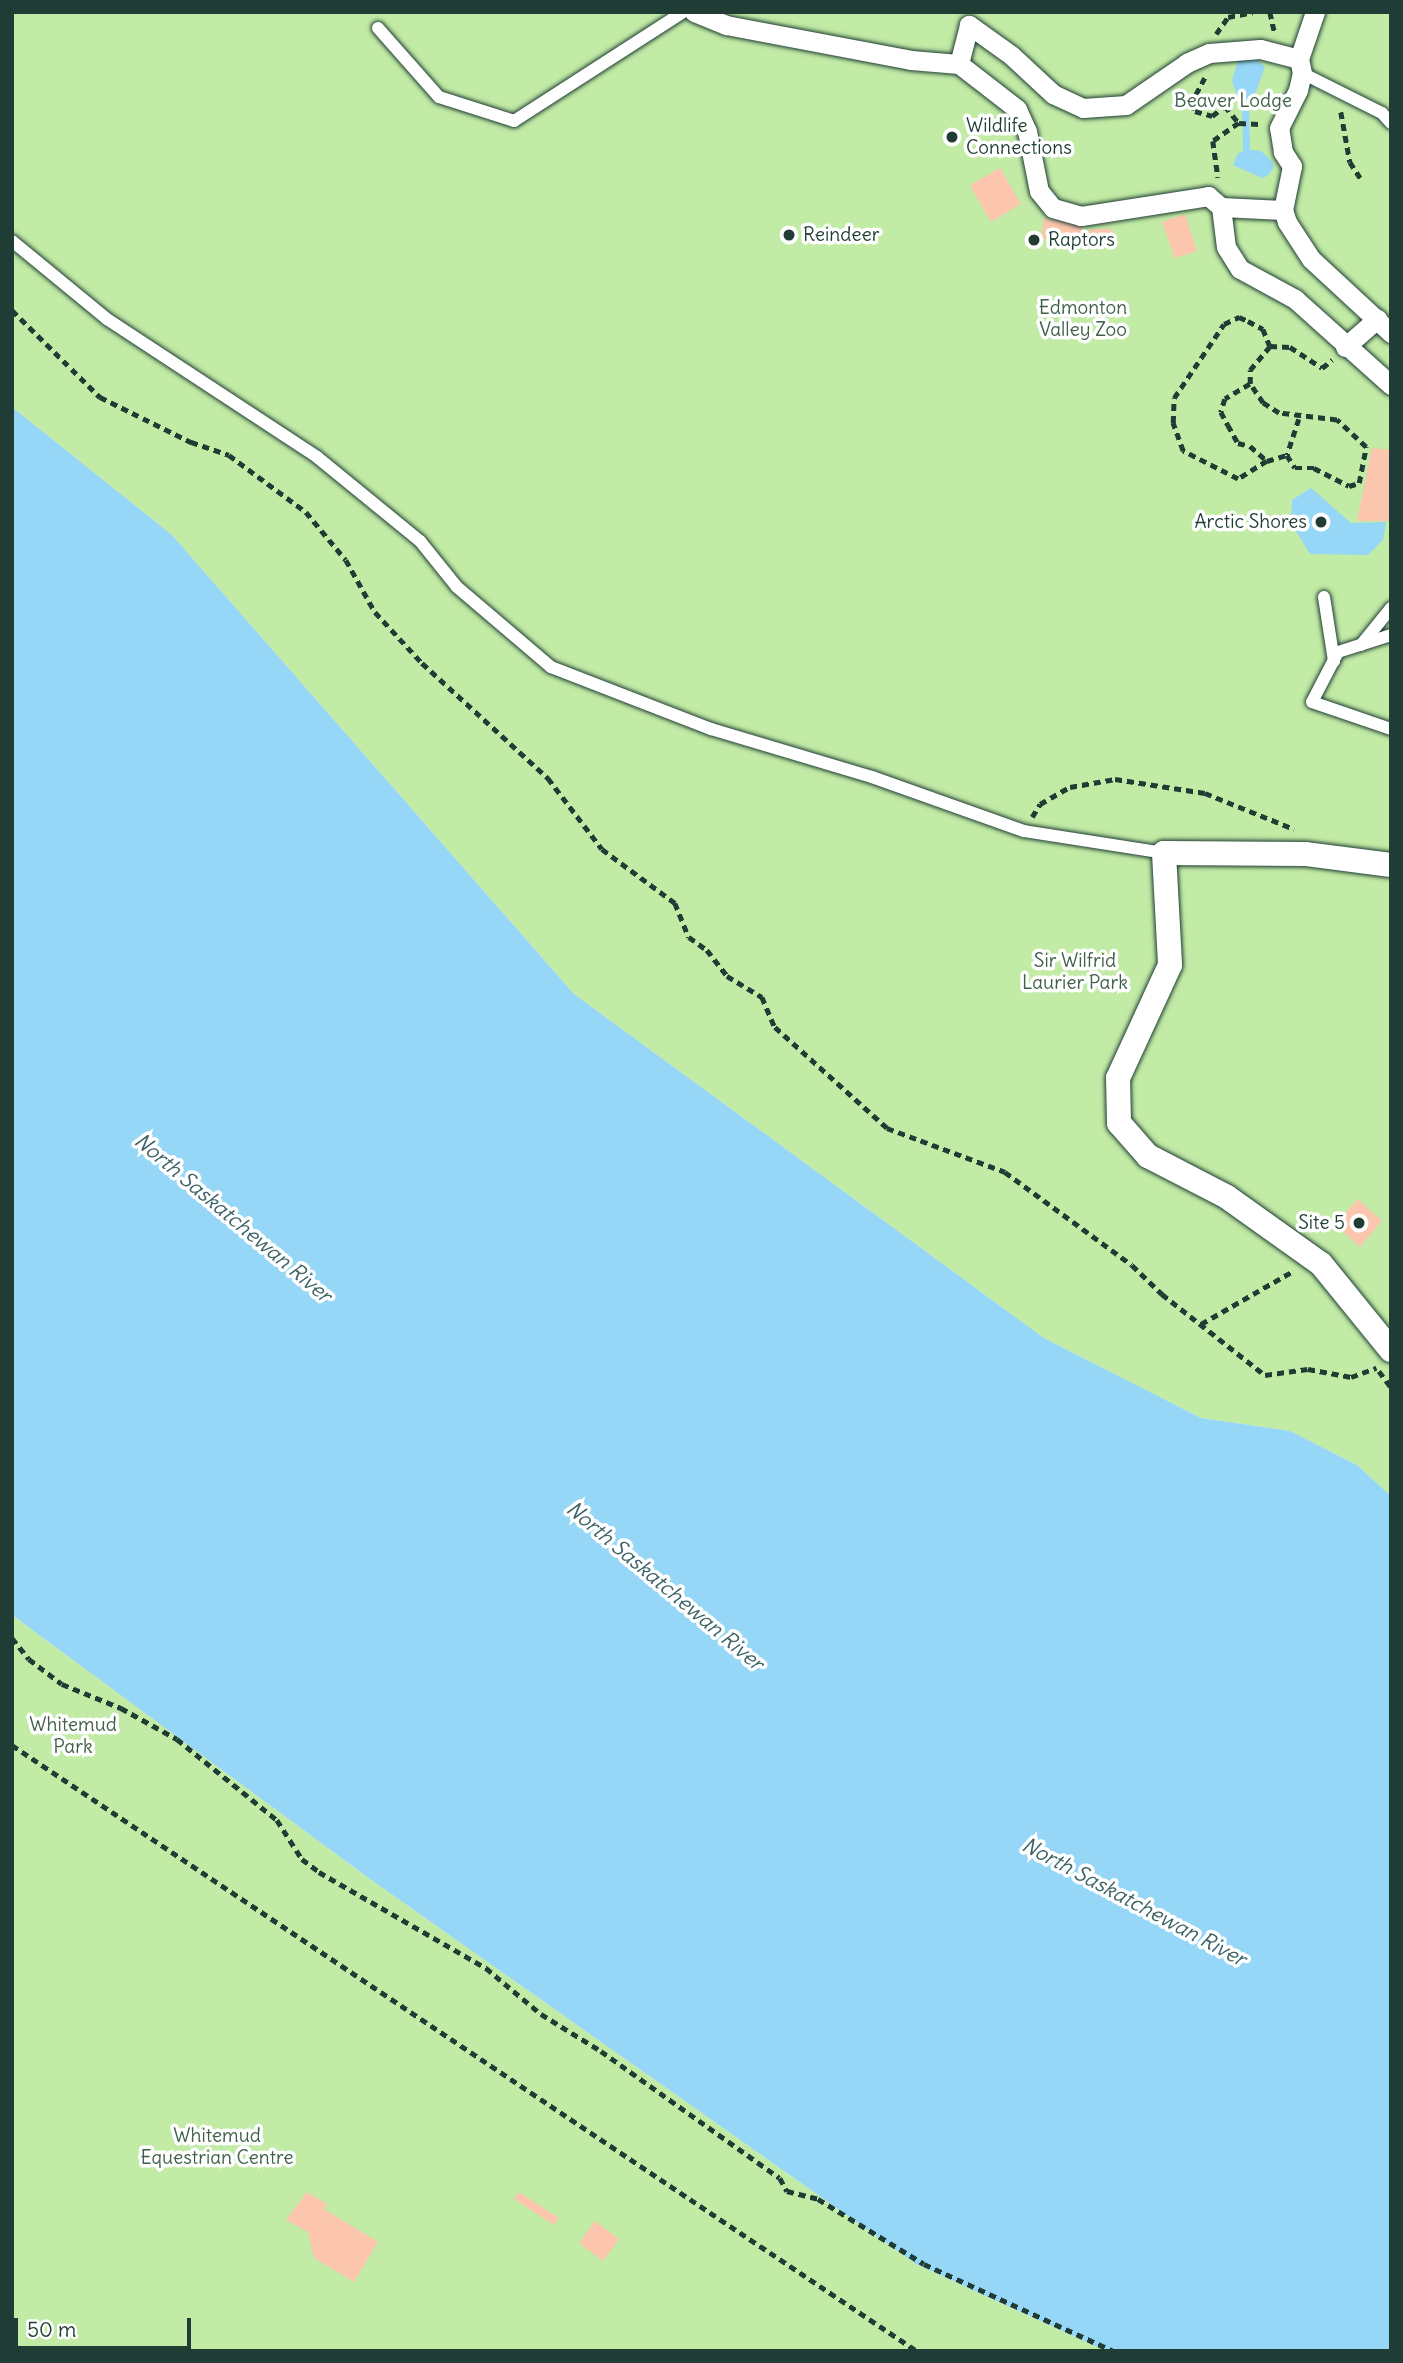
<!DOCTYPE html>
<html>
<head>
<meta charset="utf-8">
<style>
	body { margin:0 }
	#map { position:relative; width:1403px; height:2363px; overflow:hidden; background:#feeee6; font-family:Delius,sans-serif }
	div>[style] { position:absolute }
	.green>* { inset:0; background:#c2eba6 }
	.water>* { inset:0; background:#96d6f7 }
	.stream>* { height:7px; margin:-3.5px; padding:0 3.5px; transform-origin:3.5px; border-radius:3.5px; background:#96d6f7 }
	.building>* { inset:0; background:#fbc6ad }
	.path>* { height:4.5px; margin-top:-2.25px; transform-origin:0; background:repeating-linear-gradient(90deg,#1f3d34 0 7px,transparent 0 12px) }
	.roads { filter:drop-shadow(0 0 2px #1f3d34) drop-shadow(0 0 2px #1f3d34) }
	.service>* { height:12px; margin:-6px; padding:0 6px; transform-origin:6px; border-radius:6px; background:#fff }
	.pedestrian>* { height:19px; margin:-9.5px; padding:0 9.5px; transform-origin:9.5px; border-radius:9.5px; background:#fff }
	.minor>* { height:24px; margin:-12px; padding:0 12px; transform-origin:12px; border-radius:12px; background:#fff }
	.dots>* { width:19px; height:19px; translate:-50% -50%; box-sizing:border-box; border:4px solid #fff; border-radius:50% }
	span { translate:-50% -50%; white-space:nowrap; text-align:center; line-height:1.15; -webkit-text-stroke:7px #fff; paint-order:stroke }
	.park-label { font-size:19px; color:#40604b }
	.poi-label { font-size:19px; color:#1f3d34 }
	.left { translate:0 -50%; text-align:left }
	.right { translate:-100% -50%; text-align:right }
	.water-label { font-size:21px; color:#3d6365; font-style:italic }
	.frame { position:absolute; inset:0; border:14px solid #1f3d34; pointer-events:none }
	.scale { position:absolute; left:14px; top:2318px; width:177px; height:32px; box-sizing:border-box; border:4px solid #1f3d34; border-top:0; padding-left:9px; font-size:21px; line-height:24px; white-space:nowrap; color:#1f3d34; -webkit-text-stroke:5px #fff; paint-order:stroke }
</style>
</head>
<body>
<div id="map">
	<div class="green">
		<i style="clip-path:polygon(12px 12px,1391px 12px,1391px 1496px,1357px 1465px,1290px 1431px,1201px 1418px,1044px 1338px,574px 994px,172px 535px,12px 407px)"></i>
		<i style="clip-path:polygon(12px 1615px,370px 1879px,916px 2264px,1106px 2351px,12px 2351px)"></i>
	</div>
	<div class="water">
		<i style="clip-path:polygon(1238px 59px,1257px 60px,1265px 67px,1254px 97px,1245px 100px,1237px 95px,1232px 81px)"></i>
		<i style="clip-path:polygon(1251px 150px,1261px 151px,1272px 161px,1274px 168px,1267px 176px,1262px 178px,1233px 165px,1238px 153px)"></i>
		<i style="clip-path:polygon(12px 407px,172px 535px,574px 994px,1044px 1338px,1201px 1418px,1290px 1431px,1357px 1465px,1391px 1496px,1391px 2351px,1106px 2351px,916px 2264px,370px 1879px,12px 1615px)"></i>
		<i style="clip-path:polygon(1311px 488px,1351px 523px,1386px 522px,1383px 540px,1368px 555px,1310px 554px,1291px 523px,1292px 500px)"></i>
	</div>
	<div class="stream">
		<i style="left:1245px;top:100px;width:50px;rotate:88.9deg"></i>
	</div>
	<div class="building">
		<i style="clip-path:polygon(1000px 168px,1021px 204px,991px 222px,970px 185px)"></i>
		<i style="clip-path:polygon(1185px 214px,1197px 251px,1175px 258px,1162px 222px)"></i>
		<i style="clip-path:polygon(1044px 218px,1083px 225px,1079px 245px,1041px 238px)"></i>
		<i style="clip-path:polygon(1089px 229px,1112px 229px,1112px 241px,1090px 241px)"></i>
		<i style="clip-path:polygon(1372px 448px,1391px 450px,1391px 521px,1357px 521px)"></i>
		<i style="clip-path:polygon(1358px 1199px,1382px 1221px,1360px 1247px,1335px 1225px)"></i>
		<i style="clip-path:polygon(307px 2192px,327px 2204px,324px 2209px,378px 2242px,354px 2282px,314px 2258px,308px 2232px,286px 2220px)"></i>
		<i style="clip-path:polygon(519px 2192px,559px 2218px,554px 2225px,514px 2199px)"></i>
		<i style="clip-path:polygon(595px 2221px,619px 2239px,603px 2261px,579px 2243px)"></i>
	</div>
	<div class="path">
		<i style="left:1270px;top:12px;width:23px;rotate:77deg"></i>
		<i style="left:1216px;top:34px;width:21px;rotate:-55deg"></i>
		<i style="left:1228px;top:17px;width:25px;rotate:-11deg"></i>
		<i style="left:1205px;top:78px;width:30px;rotate:118deg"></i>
		<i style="left:1191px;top:104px;width:8px;rotate:60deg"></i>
		<i style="left:1195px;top:111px;width:18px;rotate:16deg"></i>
		<i style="left:1212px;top:116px;width:16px;rotate:-38deg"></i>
		<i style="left:1225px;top:106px;width:22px;rotate:51deg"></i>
		<i style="left:1239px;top:123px;width:32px;rotate:145deg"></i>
		<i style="left:1213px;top:141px;width:37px;rotate:82deg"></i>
		<i style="left:1341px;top:112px;width:51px;rotate:79.8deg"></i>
		<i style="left:1350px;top:162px;width:20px;rotate:57deg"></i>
		<i style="left:1239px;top:123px;width:20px;rotate:3deg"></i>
		<i style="left:12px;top:310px;width:124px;rotate:44.7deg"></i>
		<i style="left:100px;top:397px;width:102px;rotate:26.3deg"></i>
		<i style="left:191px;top:442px;width:40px;rotate:18.9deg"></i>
		<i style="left:229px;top:455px;width:96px;rotate:36.5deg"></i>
		<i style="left:306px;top:512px;width:62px;rotate:50.2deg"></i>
		<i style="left:346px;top:560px;width:60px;rotate:60.9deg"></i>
		<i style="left:375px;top:612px;width:69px;rotate:47.3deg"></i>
		<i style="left:422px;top:663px;width:171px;rotate:42.4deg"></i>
		<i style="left:548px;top:778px;width:89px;rotate:52.7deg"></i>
		<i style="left:602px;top:849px;width:91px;rotate:36.5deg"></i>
		<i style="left:675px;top:903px;width:37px;rotate:68deg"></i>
		<i style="left:689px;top:937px;width:22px;rotate:36deg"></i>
		<i style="left:707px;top:950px;width:33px;rotate:52deg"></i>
		<i style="left:727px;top:976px;width:41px;rotate:31deg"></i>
		<i style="left:762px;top:997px;width:33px;rotate:67deg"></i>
		<i style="left:775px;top:1027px;width:151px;rotate:42deg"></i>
		<i style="left:887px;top:1128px;width:126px;rotate:20.4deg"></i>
		<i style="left:1005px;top:1172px;width:157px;rotate:36.2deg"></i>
		<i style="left:1132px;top:1265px;width:42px;rotate:44deg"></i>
		<i style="left:1162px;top:1294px;width:131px;rotate:38.2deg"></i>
		<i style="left:1265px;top:1375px;width:43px;rotate:-7.9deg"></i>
		<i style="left:1308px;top:1369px;width:44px;rotate:10.5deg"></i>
		<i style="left:1351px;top:1377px;width:27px;rotate:-20deg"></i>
		<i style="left:1250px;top:384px;width:29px;rotate:149deg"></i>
		<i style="left:1225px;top:399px;width:14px;rotate:107deg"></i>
		<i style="left:1221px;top:412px;width:15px;rotate:62deg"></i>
		<i style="left:1228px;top:425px;width:21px;rotate:61deg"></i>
		<i style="left:1238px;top:443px;width:12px;rotate:14deg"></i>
		<i style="left:1250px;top:446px;width:23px;rotate:41deg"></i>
		<i style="left:1267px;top:461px;width:21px;rotate:-17deg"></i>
		<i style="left:1299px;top:419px;width:38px;rotate:108deg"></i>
		<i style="left:1287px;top:455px;width:15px;rotate:58deg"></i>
		<i style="left:1295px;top:468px;width:19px"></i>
		<i style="left:1314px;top:468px;width:39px;rotate:27deg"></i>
		<i style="left:1349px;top:486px;width:10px;rotate:-17deg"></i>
		<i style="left:1359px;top:483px;width:37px;rotate:-79deg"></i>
		<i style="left:1366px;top:447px;width:40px;rotate:-137deg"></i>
		<i style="left:1337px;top:420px;width:58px;rotate:-173.1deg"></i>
		<i style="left:1279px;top:413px;width:19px;rotate:-148deg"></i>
		<i style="left:1263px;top:403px;width:23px;rotate:-124deg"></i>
		<i style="left:1250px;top:384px;width:14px;rotate:-90deg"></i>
		<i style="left:1250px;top:370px;width:31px;rotate:-50deg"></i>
		<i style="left:1270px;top:346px;width:20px;rotate:3deg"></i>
		<i style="left:1290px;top:347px;width:38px;rotate:33deg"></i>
		<i style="left:1322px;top:368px;width:13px;rotate:-39deg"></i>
		<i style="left:1267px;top:461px;width:34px;rotate:148deg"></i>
		<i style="left:1238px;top:479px;width:62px;rotate:-153deg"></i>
		<i style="left:1183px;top:451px;width:30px;rotate:-110deg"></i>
		<i style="left:1173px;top:423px;width:25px;rotate:-88deg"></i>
		<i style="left:1174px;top:398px;width:89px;rotate:-56deg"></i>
		<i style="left:1224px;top:324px;width:17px;rotate:-25deg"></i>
		<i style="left:1239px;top:317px;width:10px;rotate:24deg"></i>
		<i style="left:1248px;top:321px;width:17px;rotate:28deg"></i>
		<i style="left:1263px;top:329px;width:18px;rotate:68deg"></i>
		<i style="left:1032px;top:817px;width:15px;rotate:-58deg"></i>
		<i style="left:1040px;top:804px;width:34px;rotate:-30deg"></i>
		<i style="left:1070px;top:787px;width:46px;rotate:-10.1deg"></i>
		<i style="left:1115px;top:779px;width:91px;rotate:8.8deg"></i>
		<i style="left:1205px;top:793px;width:96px;rotate:22deg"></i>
		<i style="left:1201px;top:1324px;width:106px;rotate:-29.9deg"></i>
		<i style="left:1379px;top:1371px;width:20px;rotate:53deg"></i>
		<i style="left:12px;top:1638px;width:27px;rotate:51deg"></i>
		<i style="left:29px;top:1659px;width:41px;rotate:37.1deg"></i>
		<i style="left:62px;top:1684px;width:64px;rotate:22.1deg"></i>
		<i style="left:121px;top:1708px;width:64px;rotate:29deg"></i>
		<i style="left:177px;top:1739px;width:129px;rotate:39deg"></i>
		<i style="left:277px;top:1820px;width:46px;rotate:57.3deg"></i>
		<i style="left:302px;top:1859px;width:21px;rotate:37deg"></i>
		<i style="left:319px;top:1872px;width:193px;rotate:29.9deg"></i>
		<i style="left:486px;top:1968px;width:72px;rotate:39.9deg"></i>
		<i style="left:541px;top:2014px;width:70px;rotate:31.7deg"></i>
		<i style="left:601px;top:2051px;width:219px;rotate:35.4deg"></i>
		<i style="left:780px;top:2178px;width:15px;rotate:62deg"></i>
		<i style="left:787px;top:2191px;width:32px;rotate:14deg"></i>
		<i style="left:818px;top:2199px;width:124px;rotate:31.5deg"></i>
		<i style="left:924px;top:2264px;width:208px;rotate:24.7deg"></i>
		<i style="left:12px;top:1745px;width:1089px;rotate:33.81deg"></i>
	</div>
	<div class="roads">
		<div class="service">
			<i style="left:378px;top:28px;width:92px;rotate:48.5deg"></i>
			<i style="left:439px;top:97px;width:79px;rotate:17.7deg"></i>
			<i style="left:514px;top:121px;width:201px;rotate:-32.8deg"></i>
			<i style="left:1302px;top:73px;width:89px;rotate:26.6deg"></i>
			<i style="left:1382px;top:113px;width:13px;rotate:48deg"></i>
			<i style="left:12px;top:241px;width:123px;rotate:39.4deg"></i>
			<i style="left:107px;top:319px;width:251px;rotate:33.3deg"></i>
			<i style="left:317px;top:457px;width:133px;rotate:39.2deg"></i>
			<i style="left:420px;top:541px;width:59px;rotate:51.2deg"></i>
			<i style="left:457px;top:587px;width:123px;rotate:40.4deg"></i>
			<i style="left:551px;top:667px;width:172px;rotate:21.2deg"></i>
			<i style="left:711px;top:729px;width:168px;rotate:16.6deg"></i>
			<i style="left:872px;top:777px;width:161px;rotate:19.6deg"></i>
			<i style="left:1024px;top:831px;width:142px;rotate:8.9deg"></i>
			<i style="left:1324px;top:597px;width:65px;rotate:81.1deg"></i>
			<i style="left:1391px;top:635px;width:56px;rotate:162.2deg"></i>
			<i style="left:1338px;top:652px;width:56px;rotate:117.5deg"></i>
			<i style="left:1312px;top:702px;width:83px;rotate:18.9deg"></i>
			<i style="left:1361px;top:645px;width:48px;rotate:-51deg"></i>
		</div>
		<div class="pedestrian">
			<i style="left:694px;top:12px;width:35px;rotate:22deg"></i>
			<i style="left:726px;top:25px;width:188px;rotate:10.7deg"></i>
			<i style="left:911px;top:60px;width:48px;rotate:4.8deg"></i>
			<i style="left:1299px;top:59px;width:50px;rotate:-71.2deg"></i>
			<i style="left:1221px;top:207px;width:62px;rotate:2.8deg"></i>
			<i style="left:1391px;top:333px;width:109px;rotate:-137.2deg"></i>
			<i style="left:1311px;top:259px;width:44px;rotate:-123deg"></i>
			<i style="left:1287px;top:222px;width:13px;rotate:-108deg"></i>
			<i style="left:1283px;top:210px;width:45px;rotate:-78.4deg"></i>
			<i style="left:1292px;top:166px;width:17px;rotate:-123deg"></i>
			<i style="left:1283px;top:152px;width:24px;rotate:-99deg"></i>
			<i style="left:1279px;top:128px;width:42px;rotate:-63.4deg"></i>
			<i style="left:1298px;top:90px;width:17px;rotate:-77deg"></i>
			<i style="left:1302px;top:73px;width:14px;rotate:-102deg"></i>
			<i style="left:1299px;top:59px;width:40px;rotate:-165.6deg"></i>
			<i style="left:1260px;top:49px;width:51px;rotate:175.5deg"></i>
			<i style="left:1209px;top:53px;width:24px;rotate:156deg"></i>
			<i style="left:1187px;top:63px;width:74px;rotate:145.5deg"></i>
			<i style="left:1126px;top:105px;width:43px;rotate:176deg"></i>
			<i style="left:1083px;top:108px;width:33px;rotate:-155deg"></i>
			<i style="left:1053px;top:94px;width:57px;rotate:-137.1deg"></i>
			<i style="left:1011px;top:55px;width:52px;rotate:-144.5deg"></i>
			<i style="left:969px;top:25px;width:40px;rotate:104.4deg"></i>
			<i style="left:959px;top:64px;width:73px;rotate:37.8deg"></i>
			<i style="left:1017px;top:109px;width:24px;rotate:66deg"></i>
			<i style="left:1027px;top:131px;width:61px;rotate:78.7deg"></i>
			<i style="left:1039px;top:191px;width:22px;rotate:51deg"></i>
			<i style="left:1053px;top:208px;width:29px;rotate:16deg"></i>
			<i style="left:1081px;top:216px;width:129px;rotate:-8.9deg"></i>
			<i style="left:1208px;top:196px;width:17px;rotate:40deg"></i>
			<i style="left:1221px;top:207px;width:40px;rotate:82.9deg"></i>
			<i style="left:1226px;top:247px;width:26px;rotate:58deg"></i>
			<i style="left:1240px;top:269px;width:63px;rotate:28.6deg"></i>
			<i style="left:1295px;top:299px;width:129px;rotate:41.9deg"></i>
			<i style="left:1345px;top:347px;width:43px;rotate:-41.2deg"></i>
		</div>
		<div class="minor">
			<i style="left:1391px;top:865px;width:87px;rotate:-172.7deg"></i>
			<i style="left:1305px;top:854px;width:141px;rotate:-179.6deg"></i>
			<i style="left:1164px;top:853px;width:112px;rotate:86.9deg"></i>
			<i style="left:1170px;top:965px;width:124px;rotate:114.7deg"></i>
			<i style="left:1118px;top:1078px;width:45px;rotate:88.7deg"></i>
			<i style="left:1119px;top:1123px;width:44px;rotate:48.7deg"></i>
			<i style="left:1148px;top:1156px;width:89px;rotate:27.4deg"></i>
			<i style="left:1227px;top:1197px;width:115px;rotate:35.5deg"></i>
			<i style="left:1321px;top:1264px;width:111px;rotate:50.9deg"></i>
		</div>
	</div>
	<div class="dots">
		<i style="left:952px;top:137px;background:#1f3d34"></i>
		<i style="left:789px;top:235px;background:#1f3d34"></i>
		<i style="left:1034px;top:240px;background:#1f3d34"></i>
		<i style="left:1321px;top:522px;background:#1f3d34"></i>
		<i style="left:1359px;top:1223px;background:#1f3d34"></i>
	</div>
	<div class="park-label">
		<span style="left:1233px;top:101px">Beaver Lodge</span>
		<span style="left:1083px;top:319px">Edmonton<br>Valley Zoo</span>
		<span style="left:1075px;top:972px">Sir Wilfrid<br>Laurier Park</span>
		<span style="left:73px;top:1736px">Whitemud<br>Park</span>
		<span style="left:217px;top:2147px">Whitemud<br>Equestrian Centre</span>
	</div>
	<div class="poi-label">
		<span class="left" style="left:966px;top:137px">Wildlife<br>Connections</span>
		<span class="left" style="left:803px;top:235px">Reindeer</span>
		<span class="left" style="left:1048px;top:240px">Raptors</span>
		<span class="right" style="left:1307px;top:522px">Arctic Shores</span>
		<span class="right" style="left:1345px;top:1223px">Site 5</span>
	</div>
	<div class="water-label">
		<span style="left:233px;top:1218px;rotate:40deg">North Saskatchewan River</span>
		<span style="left:665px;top:1586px;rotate:40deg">North Saskatchewan River</span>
		<span style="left:1134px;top:1902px;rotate:28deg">North Saskatchewan River</span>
	</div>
	<div class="frame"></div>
	<div class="scale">50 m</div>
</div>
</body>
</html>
